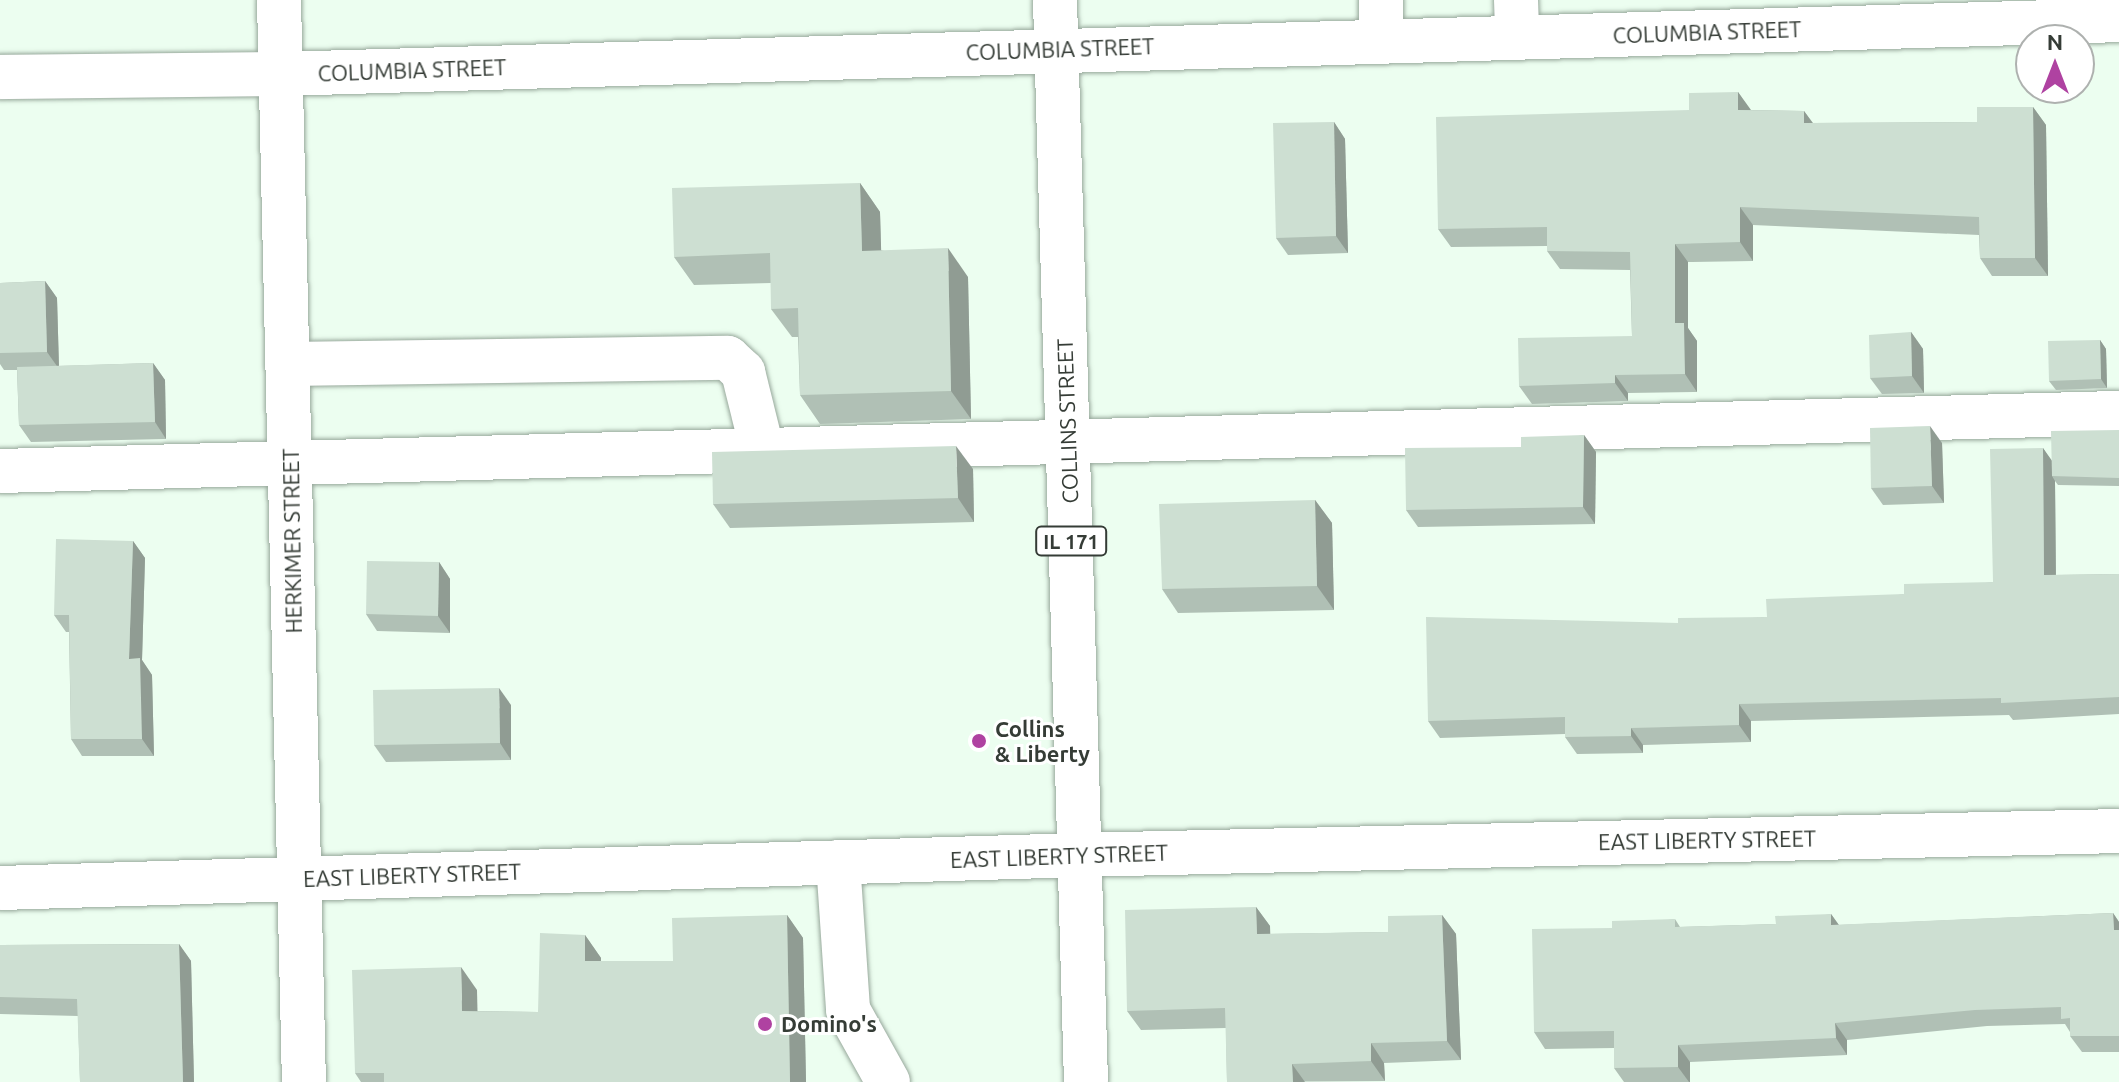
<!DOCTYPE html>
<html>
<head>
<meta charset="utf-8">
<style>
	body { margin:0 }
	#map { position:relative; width:2119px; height:1082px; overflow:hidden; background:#ecfef0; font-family:Ubuntu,sans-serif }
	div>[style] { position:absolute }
	.roads { filter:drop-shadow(0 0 2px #97a89b) drop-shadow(0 0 2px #97a89b) }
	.minor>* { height:44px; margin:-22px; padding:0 22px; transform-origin:22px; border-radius:22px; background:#fff }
	.major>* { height:44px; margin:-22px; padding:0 22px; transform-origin:22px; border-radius:22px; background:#fff }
	.wall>* { inset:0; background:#b0c0b5 }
	.shaded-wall>* { inset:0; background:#909c93 }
	.building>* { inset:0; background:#cddfd2 }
	.dots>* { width:22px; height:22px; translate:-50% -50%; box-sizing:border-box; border:4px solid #fff; border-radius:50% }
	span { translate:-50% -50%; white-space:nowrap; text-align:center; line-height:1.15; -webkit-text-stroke:6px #fff; paint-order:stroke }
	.shield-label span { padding:2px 6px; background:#fff; border:2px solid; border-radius:6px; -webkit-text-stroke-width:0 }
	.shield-label { font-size:20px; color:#353c36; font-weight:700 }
	.street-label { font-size:22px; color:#353c36 }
	.poi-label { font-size:22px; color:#353c36; font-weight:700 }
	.left { translate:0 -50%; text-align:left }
	.north { position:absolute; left:2015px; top:24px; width:80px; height:80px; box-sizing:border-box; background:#fff; border:2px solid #aeb1af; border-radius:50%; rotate:0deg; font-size:22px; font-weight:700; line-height:32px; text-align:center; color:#353c36 }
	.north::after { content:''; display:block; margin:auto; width:28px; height:36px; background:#af42a1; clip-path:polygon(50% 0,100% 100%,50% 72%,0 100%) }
</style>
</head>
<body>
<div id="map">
	<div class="roads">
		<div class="minor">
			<i style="left:279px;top:0;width:1082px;rotate:88.68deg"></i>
			<i style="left:1516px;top:0;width:36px;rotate:88deg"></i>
			<i style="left:1381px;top:41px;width:41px;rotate:-90deg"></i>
			<i style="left:0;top:77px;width:281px;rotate:-0.6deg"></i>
			<i style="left:281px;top:74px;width:1839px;rotate:-1.68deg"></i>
			<i style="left:288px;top:364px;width:440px;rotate:-0.8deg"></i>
			<i style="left:728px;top:358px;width:21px;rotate:43deg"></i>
			<i style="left:743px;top:372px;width:79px;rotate:76.1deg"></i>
			<i style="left:0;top:471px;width:2120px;rotate:-1.57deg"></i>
			<i style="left:838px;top:862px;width:148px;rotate:86.1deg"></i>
			<i style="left:848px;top:1010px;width:82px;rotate:60.9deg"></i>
			<i style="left:0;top:888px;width:1080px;rotate:-1.75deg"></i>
			<i style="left:1079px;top:855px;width:1040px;rotate:-1.32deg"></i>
		</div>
		<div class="major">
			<i style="left:1055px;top:0;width:1082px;rotate:88.36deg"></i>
		</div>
	</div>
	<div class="wall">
		<i style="clip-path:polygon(1738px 92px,1750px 110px,1804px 111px,1813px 123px,1977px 122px,2033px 107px,2046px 125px,2048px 276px,1992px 276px,1980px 258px,1979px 235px,1753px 225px,1753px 261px,1688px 262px,1688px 328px,1697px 341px,1697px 392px,1628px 393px,1628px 401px,1532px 404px,1519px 386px,1632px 336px,1630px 270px,1560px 269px,1547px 251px,1547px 246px,1451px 247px,1438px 229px,1689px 110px)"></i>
		<i style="clip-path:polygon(1334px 122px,1345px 139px,1348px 253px,1288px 255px,1276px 238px)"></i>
		<i style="clip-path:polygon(860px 183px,880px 212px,881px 250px,968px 277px,971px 419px,820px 424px,800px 395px,798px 337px,792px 337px,771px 309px,771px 283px,694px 285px,674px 257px)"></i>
		<i style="clip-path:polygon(45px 281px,57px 298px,59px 366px,153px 363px,165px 380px,166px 439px,31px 442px,19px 425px,17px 370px,4px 370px,0 364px,0 283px)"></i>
		<i style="clip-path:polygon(1911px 332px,1923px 349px,1924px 393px,1882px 394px,1870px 378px)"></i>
		<i style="clip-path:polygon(2100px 340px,2106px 349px,2107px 388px,2056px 390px,2049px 381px)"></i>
		<i style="clip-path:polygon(2119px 430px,2119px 486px,2058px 485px,2055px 481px,2056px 575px,2119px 574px,2119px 714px,2013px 720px,2009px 715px,1751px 721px,1751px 742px,1643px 745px,1643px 753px,1577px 754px,1565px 737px,1565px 734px,1440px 738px,1428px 721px,1678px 623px,1767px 617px,1904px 594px,1993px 582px,2043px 448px,2051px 461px)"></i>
		<i style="clip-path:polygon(1584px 435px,1596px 452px,1595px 524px,1418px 527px,1406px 510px,1521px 447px)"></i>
		<i style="clip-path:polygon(1942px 443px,1944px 503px,1883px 505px,1871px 488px)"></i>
		<i style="clip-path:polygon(973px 469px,974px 522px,730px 528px,713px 504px)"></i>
		<i style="clip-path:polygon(1315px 500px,1332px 523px,1334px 610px,1178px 613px,1162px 589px)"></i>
		<i style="clip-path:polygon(133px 541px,145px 558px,142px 660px,152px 675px,154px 756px,82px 756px,71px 739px,69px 632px,66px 632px,54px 615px)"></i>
		<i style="clip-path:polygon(439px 562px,450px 579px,450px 633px,377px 631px,366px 614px)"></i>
		<i style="clip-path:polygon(511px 705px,511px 760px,386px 762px,374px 745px)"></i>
		<i style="clip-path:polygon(1256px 907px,1270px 926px,1270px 934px,1388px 932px,1442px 915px,1456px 934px,1461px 1060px,1384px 1063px,1385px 1081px,1227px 1082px,1226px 1028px,1141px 1030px,1127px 1011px)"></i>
		<i style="clip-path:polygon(2113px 913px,2119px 922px,2119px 1052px,2082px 1052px,2070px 1036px,2070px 1032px,2065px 1024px,1987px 1026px,1847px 1040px,1847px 1055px,1690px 1062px,1690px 1082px,1624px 1082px,1614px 1068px,1614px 1048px,1545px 1049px,1534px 1032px,1612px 928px,1675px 919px,1680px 927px,1776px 924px,1831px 914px,1839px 925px)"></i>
		<i style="clip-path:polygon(787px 915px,803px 938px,806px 1082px,361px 1082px,355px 1073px,477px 990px,477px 1011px,538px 1012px,585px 935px,601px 958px,601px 961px,673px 961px)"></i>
		<i style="clip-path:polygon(179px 944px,191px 961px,194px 1082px,80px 1082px,78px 1016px,0 1014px,0 945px)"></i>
	</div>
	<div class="shaded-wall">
		<i style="clip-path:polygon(1738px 92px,1751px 110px,1738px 110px)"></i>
		<i style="clip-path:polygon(2033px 107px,2046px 125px,2048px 276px,2035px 258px)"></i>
		<i style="clip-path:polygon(1804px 111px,1817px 129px,1804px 123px)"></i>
		<i style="clip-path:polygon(1334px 122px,1345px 139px,1348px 253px,1336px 236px)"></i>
		<i style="clip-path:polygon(860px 183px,880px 212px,882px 279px,862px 251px)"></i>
		<i style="clip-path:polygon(1740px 207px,1753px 225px,1753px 261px,1740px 242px)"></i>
		<i style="clip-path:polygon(1675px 244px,1688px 262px,1688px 328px,1697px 341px,1697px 392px,1685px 374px,1675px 323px)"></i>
		<i style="clip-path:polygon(948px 248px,968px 277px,971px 419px,951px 391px)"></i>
		<i style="clip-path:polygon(45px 281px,57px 298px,59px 369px,47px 352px)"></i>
		<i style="clip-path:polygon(1911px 332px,1923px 349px,1924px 393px,1912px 376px)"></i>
		<i style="clip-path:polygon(2100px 340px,2106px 349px,2107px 388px,2101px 379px)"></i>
		<i style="clip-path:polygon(153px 363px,165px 380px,166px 439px,155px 422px)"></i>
		<i style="clip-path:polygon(1615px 375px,1628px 393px,1628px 401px,1615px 383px)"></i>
		<i style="clip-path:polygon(1930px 426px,1942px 443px,1944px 503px,1932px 486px)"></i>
		<i style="clip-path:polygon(1584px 435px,1596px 452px,1595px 524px,1583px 507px)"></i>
		<i style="clip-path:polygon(956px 446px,973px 469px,974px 522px,958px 498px)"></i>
		<i style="clip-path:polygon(2043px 448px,2055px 465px,2052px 476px,2055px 481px,2056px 592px,2044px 575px)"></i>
		<i style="clip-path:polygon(1315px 500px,1332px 523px,1334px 610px,1317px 586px)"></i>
		<i style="clip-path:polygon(133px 541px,145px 558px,142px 660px,152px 675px,154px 756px,142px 739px,129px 659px)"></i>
		<i style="clip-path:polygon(439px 562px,450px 579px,450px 633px,438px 616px)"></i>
		<i style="clip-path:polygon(499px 688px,511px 705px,511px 760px,500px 743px)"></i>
		<i style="clip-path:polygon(1739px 704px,1751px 721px,1751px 742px,1739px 725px)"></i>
		<i style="clip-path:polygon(1631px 728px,1643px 745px,1643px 753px,1631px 736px)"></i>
		<i style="clip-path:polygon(1256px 907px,1270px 926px,1271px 954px,1257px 934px)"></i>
		<i style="clip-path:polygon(2113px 913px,2119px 922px,2119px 938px,2114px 930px)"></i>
		<i style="clip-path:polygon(1831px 914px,1843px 931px,1831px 925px)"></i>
		<i style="clip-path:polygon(787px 915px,803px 938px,806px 1082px,790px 1082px)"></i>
		<i style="clip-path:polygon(1442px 915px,1456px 934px,1461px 1060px,1447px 1041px)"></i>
		<i style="clip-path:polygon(585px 935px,601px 958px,600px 984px,585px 961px)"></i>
		<i style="clip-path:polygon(179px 944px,191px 961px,194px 1082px,183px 1082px)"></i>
		<i style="clip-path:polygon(461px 967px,477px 990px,478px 1033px,462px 1011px)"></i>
		<i style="clip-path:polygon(1835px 1023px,1847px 1040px,1847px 1055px,1836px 1038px)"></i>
		<i style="clip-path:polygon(1371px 1043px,1384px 1063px,1385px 1081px,1371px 1061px)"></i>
		<i style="clip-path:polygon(1678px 1045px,1690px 1062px,1690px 1082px,1689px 1082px,1678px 1067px)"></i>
		<i style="clip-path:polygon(1292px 1064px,1305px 1082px,1293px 1082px)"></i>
	</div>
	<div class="building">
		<i style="clip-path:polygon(1738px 92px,1738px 110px,1804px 111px,1804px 123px,1977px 122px,1977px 107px,2033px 107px,2035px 258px,1980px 258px,1979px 217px,1740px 207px,1740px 242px,1675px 244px,1675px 323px,1684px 323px,1685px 374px,1615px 375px,1615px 383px,1519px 386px,1518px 338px,1632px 336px,1630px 252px,1547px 251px,1547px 227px,1438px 229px,1436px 117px,1689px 110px,1689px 93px)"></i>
		<i style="clip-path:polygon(1334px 122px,1336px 236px,1276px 238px,1273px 123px)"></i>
		<i style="clip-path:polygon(860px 183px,862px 251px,948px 248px,951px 391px,800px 395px,798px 308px,771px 309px,770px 253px,674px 257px,672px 188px)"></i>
		<i style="clip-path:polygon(45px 281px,47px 352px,0 353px,0 283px)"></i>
		<i style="clip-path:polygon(1911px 332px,1912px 376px,1870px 378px,1869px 335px)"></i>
		<i style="clip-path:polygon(2100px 340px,2101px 379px,2049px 381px,2048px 341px)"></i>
		<i style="clip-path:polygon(153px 363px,155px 422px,19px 425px,17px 367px)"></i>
		<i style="clip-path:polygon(1930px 426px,1932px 486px,1871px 488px,1870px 428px)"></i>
		<i style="clip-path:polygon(2119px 430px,2119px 478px,2052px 476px,2051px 431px)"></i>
		<i style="clip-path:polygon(1584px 435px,1583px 507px,1406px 510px,1405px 448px,1521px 447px,1521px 437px)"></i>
		<i style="clip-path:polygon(956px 446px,958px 498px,713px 504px,712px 452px)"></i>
		<i style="clip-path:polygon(2043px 448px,2044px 575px,2119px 574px,2119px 697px,2001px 703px,2001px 698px,1739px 704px,1739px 725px,1631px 728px,1631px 736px,1565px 737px,1565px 717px,1428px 721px,1426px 617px,1678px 623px,1678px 618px,1767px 617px,1766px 599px,1904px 594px,1904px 584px,1993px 582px,1990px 449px)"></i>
		<i style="clip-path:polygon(1315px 500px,1317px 586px,1162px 589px,1159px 504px)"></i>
		<i style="clip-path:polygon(56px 539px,133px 541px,129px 659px,140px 658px,142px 739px,71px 739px,69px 615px,54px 615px)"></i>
		<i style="clip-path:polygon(367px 561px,439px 562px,438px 616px,366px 614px)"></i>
		<i style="clip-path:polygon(499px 688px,500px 743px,374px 745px,373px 690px)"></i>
		<i style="clip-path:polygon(1256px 907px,1257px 934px,1388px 932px,1388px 916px,1442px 915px,1447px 1041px,1371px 1043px,1371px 1061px,1292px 1064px,1293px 1082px,1227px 1082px,1225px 1008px,1127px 1011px,1125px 910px)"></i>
		<i style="clip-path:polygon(2113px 913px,2114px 930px,2119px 930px,2119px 1036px,2070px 1036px,2070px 1018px,2061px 1019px,2061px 1007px,1975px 1010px,1835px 1023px,1836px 1038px,1678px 1045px,1678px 1067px,1614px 1068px,1614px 1031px,1534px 1032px,1532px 929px,1612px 928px,1612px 921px,1675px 919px,1675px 927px,1776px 924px,1775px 916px,1831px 914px,1831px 925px)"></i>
		<i style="clip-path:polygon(787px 915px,790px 1082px,384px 1082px,384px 1073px,355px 1073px,352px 970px,461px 967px,462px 1011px,538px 1012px,540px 933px,585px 935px,585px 961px,673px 961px,672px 918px)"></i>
		<i style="clip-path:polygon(179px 944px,183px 1082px,80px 1082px,77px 999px,0 997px,0 945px)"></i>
	</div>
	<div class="dots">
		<i style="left:979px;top:741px;background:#af42a1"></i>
		<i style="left:765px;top:1024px;background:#af42a1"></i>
	</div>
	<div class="shield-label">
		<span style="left:1071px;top:541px">IL 171</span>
	</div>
	<div class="street-label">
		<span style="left:1707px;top:32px;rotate:-2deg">COLUMBIA STREET</span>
		<span style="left:1060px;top:49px;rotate:-2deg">COLUMBIA STREET</span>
		<span style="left:412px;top:70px;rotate:-2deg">COLUMBIA STREET</span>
		<span style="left:1067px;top:421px;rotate:-92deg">COLLINS STREET</span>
		<span style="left:292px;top:541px;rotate:-91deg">HERKIMER STREET</span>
		<span style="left:1707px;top:840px;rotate:-1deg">EAST LIBERTY STREET</span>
		<span style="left:1059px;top:856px;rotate:-2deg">EAST LIBERTY STREET</span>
		<span style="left:412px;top:875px;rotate:-2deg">EAST LIBERTY STREET</span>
	</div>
	<div class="poi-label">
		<span class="left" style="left:995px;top:741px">Collins<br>&amp; Liberty</span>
		<span class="left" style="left:781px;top:1024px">Domino's</span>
	</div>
	<div class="north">N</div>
</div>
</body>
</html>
